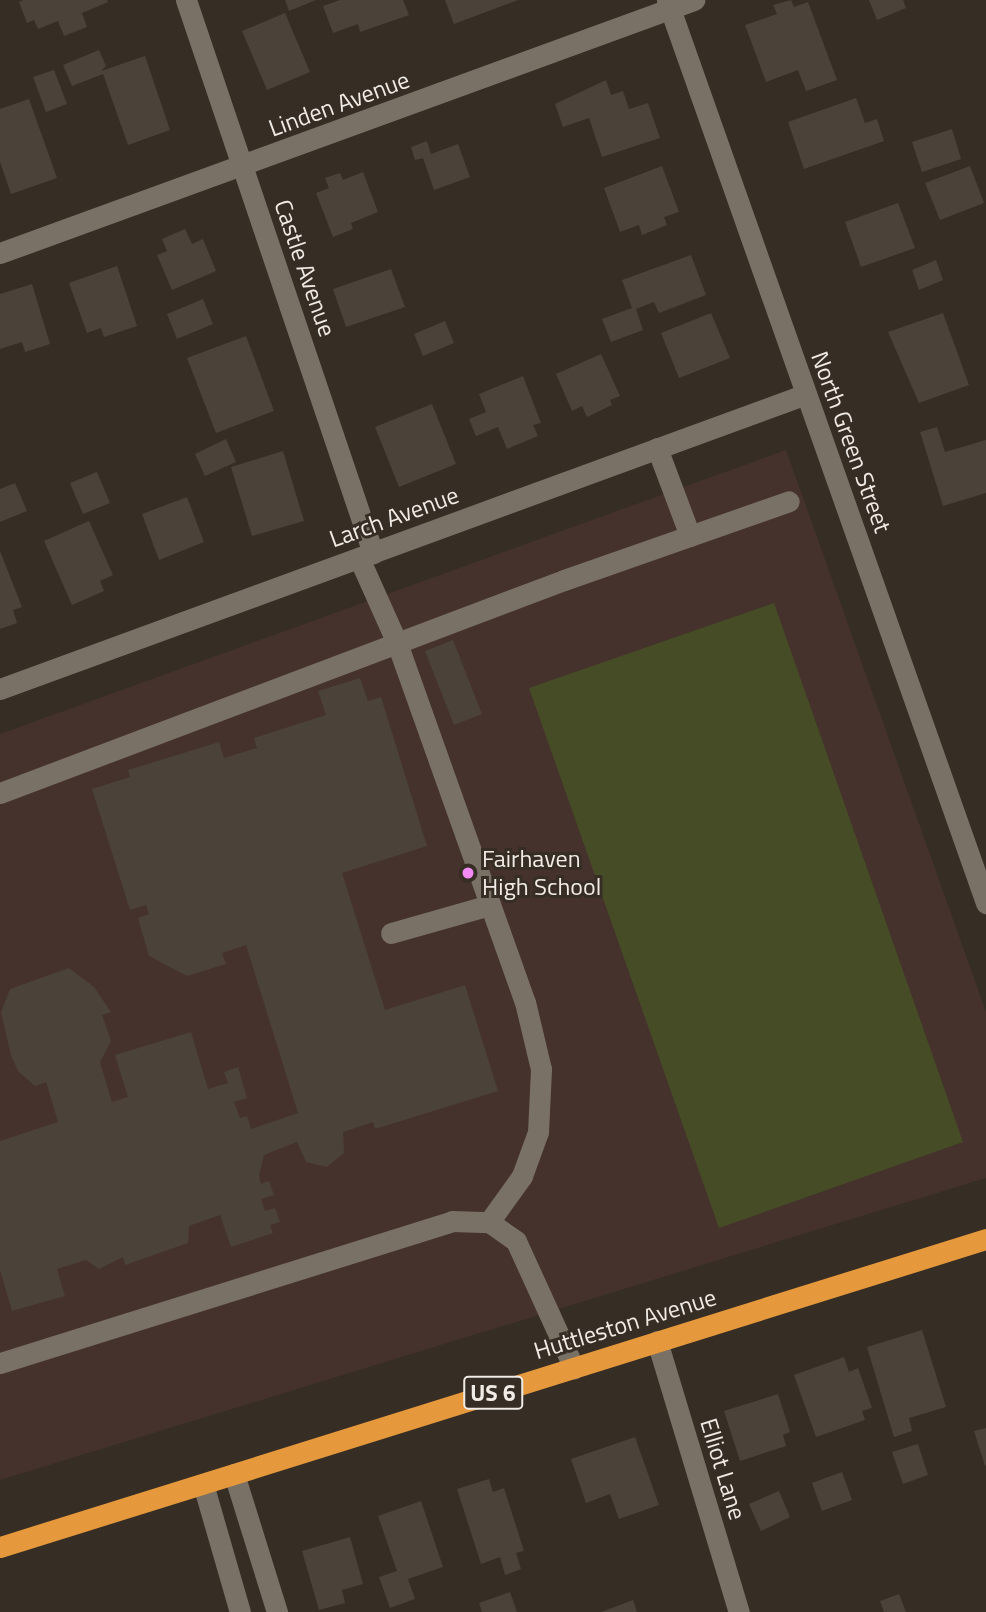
<!DOCTYPE html>
<html>
<head>
<meta charset="utf-8">
<style>
	body { margin:0 }
	#map { position:relative; width:986px; height:1612px; overflow:hidden; background:#362e25; font-family:"Titillium Web",sans-serif }
	div>[style] { position:absolute }
	.education>* { inset:0; background:#45322c }
	.green>* { inset:0; background:#464d26 }
	.building>* { inset:0; background:#4b4239 }
	.minor>* { height:21px; margin:-10.5px; padding:0 10.5px; transform-origin:10.5px; border-radius:10.5px; background:#797066 }
	.highway>* { height:21px; margin:-10.5px; padding:0 10.5px; transform-origin:10.5px; border-radius:10.5px; background:#e5983c }
	.dots>* { width:19px; height:19px; translate:-50% -50%; box-sizing:border-box; border:4px solid #362e25; border-radius:50% }
	span { translate:-50% -50%; white-space:nowrap; text-align:center; line-height:1.15; -webkit-text-stroke:6px #362e25; paint-order:stroke }
	.shield-label span { padding:2px 5px; background:#362e25; border:2px solid; border-radius:5px; -webkit-text-stroke-width:0 }
	.shield-label { font-size:23px; color:#f0ebe5; font-weight:700 }
	.street-label { font-size:24px; color:#f0ebe5 }
	.poi-label { font-size:24px; color:#f0ebe5 }
	.left { translate:0 -50%; text-align:left }
</style>
</head>
<body>
<div id="map">
	<div class="education">
		<i style="clip-path:polygon(786px 450px,986px 1012px,986px 1178px,0 1480px,0 734px)"></i>
	</div>
	<div class="green">
		<i style="clip-path:polygon(774px 603px,963px 1142px,719px 1228px,529px 688px)"></i>
	</div>
	<div class="building">
		<i style="clip-path:polygon(23px 0,107px 0,108px 2px,82px 13px,87px 27px,64px 36px,58px 21px,38px 29px,34px 20px,27px 23px,19px 2px)"></i>
		<i style="clip-path:polygon(285px 0,316px 0,289px 11px)"></i>
		<i style="clip-path:polygon(340px 0,403px 0,409px 15px,360px 32px,358px 24px,333px 33px,323px 6px)"></i>
		<i style="clip-path:polygon(445px 0,518px 0,454px 24px)"></i>
		<i style="clip-path:polygon(791px 0,794px 7px,808px 2px,837px 80px,806px 91px,798px 70px,766px 82px,745px 25px,777px 14px,773px 5px)"></i>
		<i style="clip-path:polygon(869px 0,903px 0,906px 8px,877px 20px)"></i>
		<i style="clip-path:polygon(285px 13px,310px 72px,267px 90px,242px 31px)"></i>
		<i style="clip-path:polygon(99px 50px,106px 66px,101px 71px,145px 56px,170px 130px,128px 145px,103px 74px,72px 86px,63px 65px)"></i>
		<i style="clip-path:polygon(54px 70px,67px 104px,46px 112px,33px 77px)"></i>
		<i style="clip-path:polygon(606px 80px,611px 95px,623px 91px,629px 109px,648px 103px,660px 138px,602px 157px,589px 118px,563px 127px,555px 104px)"></i>
		<i style="clip-path:polygon(856px 98px,865px 123px,877px 119px,884px 141px,804px 169px,788px 122px)"></i>
		<i style="clip-path:polygon(29px 99px,57px 178px,11px 194px,0 162px,0 109px)"></i>
		<i style="clip-path:polygon(952px 129px,961px 159px,922px 172px,912px 142px)"></i>
		<i style="clip-path:polygon(427px 141px,431px 154px,458px 144px,470px 177px,434px 190px,423px 158px,415px 160px,411px 147px)"></i>
		<i style="clip-path:polygon(662px 166px,679px 212px,664px 217px,667px 225px,642px 235px,639px 225px,620px 232px,604px 188px)"></i>
		<i style="clip-path:polygon(970px 166px,984px 203px,940px 220px,925px 183px)"></i>
		<i style="clip-path:polygon(363px 172px,378px 212px,351px 223px,353px 229px,333px 237px,316px 193px,329px 188px,325px 178px,340px 173px,343px 180px)"></i>
		<i style="clip-path:polygon(898px 203px,915px 248px,861px 267px,845px 222px)"></i>
		<i style="clip-path:polygon(185px 229px,192px 244px,203px 239px,216px 271px,172px 290px,157px 255px,167px 251px,162px 239px)"></i>
		<i style="clip-path:polygon(691px 255px,706px 295px,659px 313px,654px 302px,636px 309px,643px 330px,611px 342px,602px 319px,632px 308px,622px 280px)"></i>
		<i style="clip-path:polygon(936px 260px,943px 280px,919px 290px,912px 270px)"></i>
		<i style="clip-path:polygon(117px 266px,137px 326px,104px 337px,101px 328px,87px 333px,69px 283px)"></i>
		<i style="clip-path:polygon(391px 269px,405px 307px,346px 327px,333px 289px)"></i>
		<i style="clip-path:polygon(32px 284px,50px 344px,25px 352px,22px 342px,0 349px,0 294px)"></i>
		<i style="clip-path:polygon(203px 299px,213px 324px,177px 339px,167px 314px)"></i>
		<i style="clip-path:polygon(711px 313px,730px 358px,679px 378px,661px 333px)"></i>
		<i style="clip-path:polygon(943px 313px,969px 385px,919px 403px,888px 332px)"></i>
		<i style="clip-path:polygon(445px 321px,454px 343px,423px 356px,414px 334px)"></i>
		<i style="clip-path:polygon(246px 336px,274px 411px,216px 433px,187px 358px)"></i>
		<i style="clip-path:polygon(601px 354px,620px 396px,610px 400px,612px 405px,587px 417px,582px 406px,572px 411px,556px 374px)"></i>
		<i style="clip-path:polygon(523px 376px,541px 423px,533px 425px,538px 436px,507px 449px,498px 427px,476px 436px,469px 419px,486px 412px,479px 394px)"></i>
		<i style="clip-path:polygon(432px 404px,456px 464px,399px 487px,375px 427px)"></i>
		<i style="clip-path:polygon(937px 427px,945px 452px,986px 440px,986px 493px,943px 506px,920px 432px)"></i>
		<i style="clip-path:polygon(226px 439px,236px 462px,205px 476px,195px 454px)"></i>
		<i style="clip-path:polygon(283px 451px,304px 521px,252px 536px,231px 467px)"></i>
		<i style="clip-path:polygon(97px 472px,110px 503px,83px 514px,70px 483px)"></i>
		<i style="clip-path:polygon(15px 483px,27px 511px,0 522px,0 489px)"></i>
		<i style="clip-path:polygon(187px 497px,204px 542px,159px 560px,142px 514px)"></i>
		<i style="clip-path:polygon(89px 521px,113px 575px,100px 581px,104px 591px,72px 605px,44px 541px)"></i>
		<i style="clip-path:polygon(0 551px,22px 607px,13px 610px,17px 623px,0 629px)"></i>
		<i style="clip-path:polygon(453px 640px,482px 714px,454px 725px,425px 651px)"></i>
		<i style="clip-path:polygon(360px 678px,368px 701px,381px 697px,427px 846px,342px 873px,385px 1010px,465px 985px,498px 1091px,375px 1129px,373px 1122px,343px 1132px,344px 1153px,327px 1167px,306px 1162px,297px 1142px,264px 1155px,259px 1176px,261px 1184px,269px 1181px,274px 1195px,261px 1199px,265px 1211px,275px 1208px,280px 1222px,270px 1225px,273px 1233px,231px 1247px,220px 1215px,189px 1226px,188px 1243px,125px 1265px,123px 1257px,99px 1269px,86px 1260px,57px 1269px,65px 1296px,12px 1311px,0 1270px,0 1141px,58px 1122px,46px 1082px,35px 1086px,18px 1071px,11px 1055px,1px 1012px,10px 989px,69px 968px,94px 987px,111px 1012px,102px 1015px,111px 1041px,100px 1062px,112px 1102px,128px 1097px,115px 1055px,191px 1032px,208px 1089px,228px 1083px,224px 1072px,238px 1067px,247px 1098px,234px 1102px,240px 1118px,247px 1116px,251px 1129px,298px 1113px,246px 945px,222px 953px,226px 964px,187px 976px,149px 956px,138px 918px,149px 914px,146px 905px,130px 910px,92px 789px,130px 777px,128px 770px,219px 742px,224px 758px,257px 748px,254px 738px,326px 715px,318px 691px)"></i>
		<i style="clip-path:polygon(922px 1330px,946px 1407px,909px 1418px,912px 1431px,894px 1437px,867px 1347px)"></i>
		<i style="clip-path:polygon(844px 1357px,849px 1372px,858px 1368px,872px 1408px,862px 1411px,865px 1420px,816px 1437px,794px 1375px)"></i>
		<i style="clip-path:polygon(778px 1394px,790px 1432px,783px 1435px,786px 1446px,740px 1461px,724px 1411px)"></i>
		<i style="clip-path:polygon(986px 1428px,986px 1465px,985px 1466px,974px 1431px)"></i>
		<i style="clip-path:polygon(635px 1437px,659px 1505px,619px 1519px,610px 1494px,586px 1503px,571px 1459px)"></i>
		<i style="clip-path:polygon(918px 1444px,928px 1475px,903px 1484px,892px 1452px)"></i>
		<i style="clip-path:polygon(842px 1472px,852px 1500px,822px 1511px,812px 1483px)"></i>
		<i style="clip-path:polygon(489px 1479px,493px 1492px,504px 1488px,524px 1551px,516px 1553px,521px 1569px,505px 1575px,500px 1557px,481px 1564px,457px 1489px)"></i>
		<i style="clip-path:polygon(779px 1491px,790px 1517px,761px 1531px,749px 1504px)"></i>
		<i style="clip-path:polygon(421px 1501px,443px 1567px,408px 1579px,415px 1599px,390px 1608px,379px 1577px,397px 1571px,378px 1516px)"></i>
		<i style="clip-path:polygon(350px 1537px,363px 1584px,342px 1590px,345px 1603px,319px 1610px,302px 1551px)"></i>
		<i style="clip-path:polygon(510px 1592px,517px 1612px,482px 1612px,479px 1603px)"></i>
		<i style="clip-path:polygon(899px 1594px,906px 1612px,884px 1612px,880px 1601px)"></i>
		<i style="clip-path:polygon(633px 1600px,637px 1612px,601px 1612px)"></i>
	</div>
	<div class="minor">
		<i style="left:186px;top:0;width:584px;rotate:71.32deg"></i>
		<i style="left:667px;top:0;width:958px;rotate:70.54deg"></i>
		<i style="left:0;top:253px;width:739px;rotate:-20.03deg"></i>
		<i style="left:657px;top:448px;width:94px;rotate:69.4deg"></i>
		<i style="left:359px;top:558px;width:93px;rotate:65.9deg"></i>
		<i style="left:397px;top:643px;width:381px;rotate:70.4deg"></i>
		<i style="left:525px;top:1002px;width:69px;rotate:76.6deg"></i>
		<i style="left:541px;top:1069px;width:63px;rotate:92.7deg"></i>
		<i style="left:538px;top:1132px;width:47px;rotate:110deg"></i>
		<i style="left:522px;top:1176px;width:57px;rotate:125.7deg"></i>
		<i style="left:0;top:689px;width:858px;rotate:-20.1deg"></i>
		<i style="left:0;top:793px;width:603px;rotate:-20.69deg"></i>
		<i style="left:564px;top:580px;width:238px;rotate:-19.3deg"></i>
		<i style="left:391px;top:933px;width:103px;rotate:-15.8deg"></i>
		<i style="left:657px;top:1341px;width:283px;rotate:73.2deg"></i>
		<i style="left:0;top:1363px;width:474px;rotate:-17.4deg"></i>
		<i style="left:452px;top:1221px;width:37px;rotate:2deg"></i>
		<i style="left:489px;top:1222px;width:33px;rotate:35deg"></i>
		<i style="left:516px;top:1241px;width:140px;rotate:65.5deg"></i>
		<i style="left:234px;top:1474px;width:145px;rotate:72.7deg"></i>
		<i style="left:203px;top:1484px;width:133px;rotate:73.9deg"></i>
	</div>
	<div class="highway">
		<i style="left:0;top:1547px;width:1033px;rotate:-17.35deg"></i>
	</div>
	<div class="dots">
		<i style="left:468px;top:873px;background:#f28af3"></i>
	</div>
	<div class="shield-label">
		<span style="left:493px;top:1393px">US 6</span>
	</div>
	<div class="street-label">
		<span style="left:339px;top:104px;rotate:-20deg">Linden Avenue</span>
		<span style="left:305px;top:268px;rotate:71deg">Castle Avenue</span>
		<span style="left:851px;top:442px;rotate:70deg">North Green Street</span>
		<span style="left:394px;top:517px;rotate:-20deg">Larch Avenue</span>
		<span style="left:625px;top:1324px;rotate:-17deg">Huttleston Avenue</span>
		<span style="left:723px;top:1469px;rotate:73deg">Elliot Lane</span>
	</div>
	<div class="poi-label">
		<span class="left" style="left:482px;top:873px">Fairhaven<br>High School</span>
	</div>
</div>
</body>
</html>
